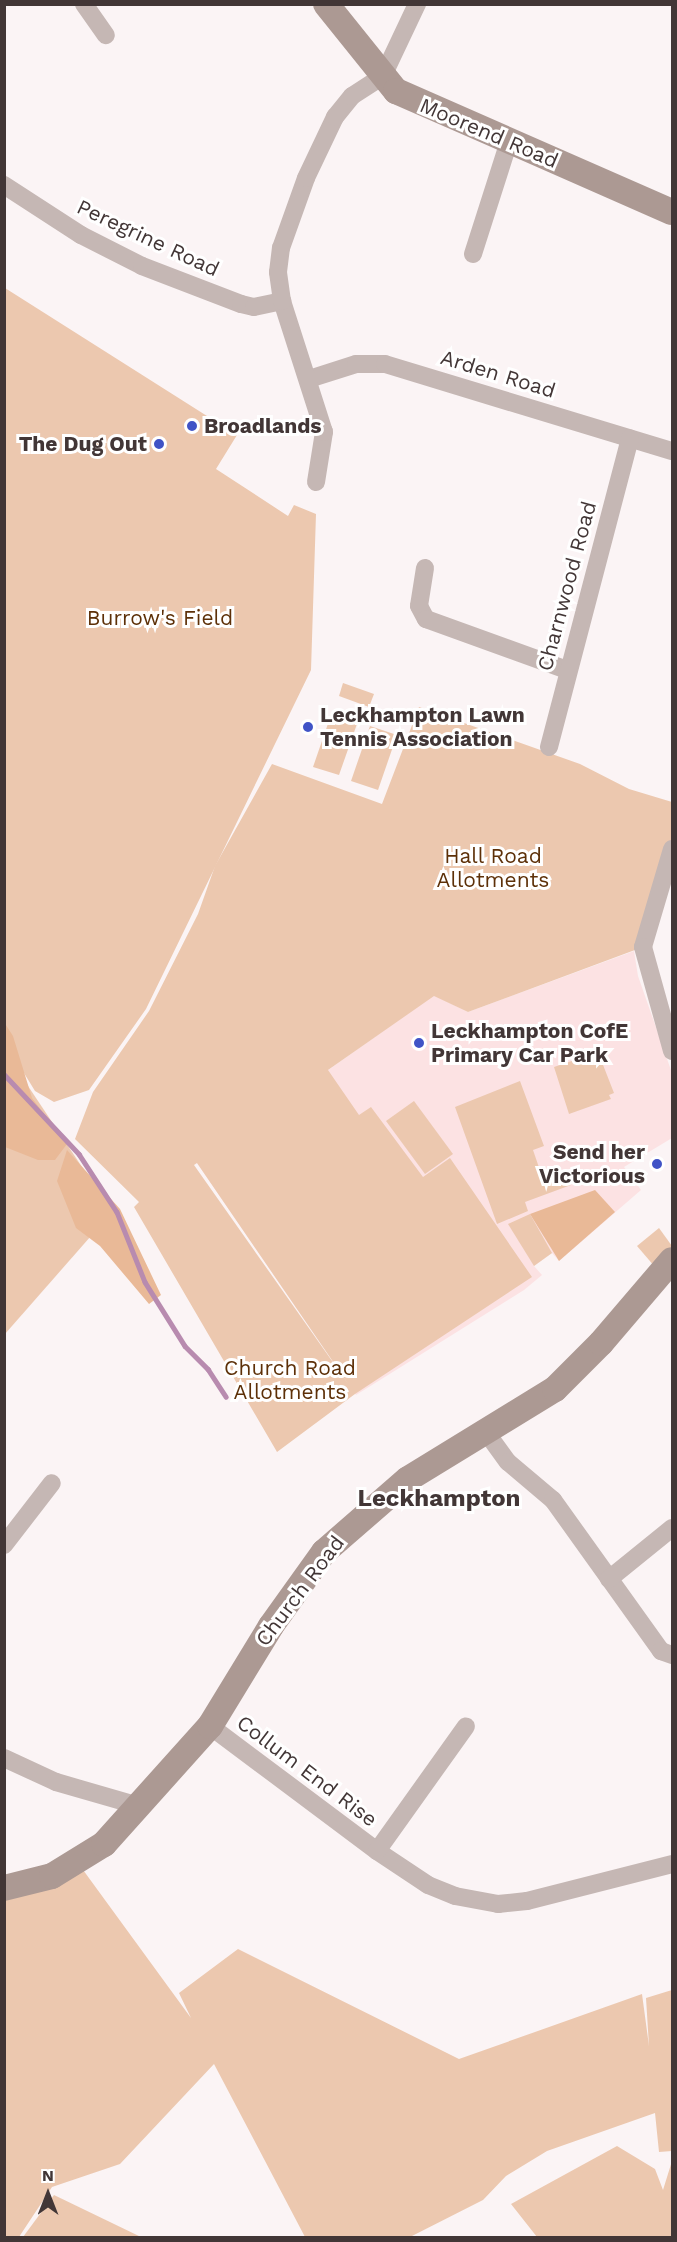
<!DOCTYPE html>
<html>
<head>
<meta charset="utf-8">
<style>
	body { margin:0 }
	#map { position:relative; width:677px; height:2242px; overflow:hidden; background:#fbf4f5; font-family:"Work Sans",sans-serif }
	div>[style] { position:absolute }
	.built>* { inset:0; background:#fce2e3 }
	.green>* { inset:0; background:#ecc8af }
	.forest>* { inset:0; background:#e9b997 }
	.stream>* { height:4.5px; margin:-2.25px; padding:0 2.25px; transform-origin:2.25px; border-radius:2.25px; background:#b88baf }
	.street>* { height:18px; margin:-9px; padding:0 9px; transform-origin:9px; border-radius:9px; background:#c5b7b4 }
	.secondary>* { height:26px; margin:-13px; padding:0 13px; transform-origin:13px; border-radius:13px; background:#ac9993 }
	.dots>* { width:16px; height:16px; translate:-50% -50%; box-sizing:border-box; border:3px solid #fff; border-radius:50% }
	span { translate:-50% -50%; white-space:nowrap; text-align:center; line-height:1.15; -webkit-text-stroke:6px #fff; paint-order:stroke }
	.street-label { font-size:21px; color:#423636 }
	.poi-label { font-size:21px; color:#423636; font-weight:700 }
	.left { translate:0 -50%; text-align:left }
	.right { translate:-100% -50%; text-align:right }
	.park-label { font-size:21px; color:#5d3008 }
	.quarter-label { font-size:24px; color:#423636; font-weight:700 }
	.frame { position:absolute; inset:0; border:6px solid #423636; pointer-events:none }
	.north { position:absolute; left:18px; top:2164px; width:60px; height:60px; -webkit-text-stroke:4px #fff; paint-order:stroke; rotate:0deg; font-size:16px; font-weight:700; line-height:24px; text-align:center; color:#423636 }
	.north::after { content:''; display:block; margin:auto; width:21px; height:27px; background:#423636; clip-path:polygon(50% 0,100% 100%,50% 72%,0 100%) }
</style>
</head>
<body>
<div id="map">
	<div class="built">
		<i style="clip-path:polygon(634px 951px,638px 976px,672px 1073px,672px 1138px,624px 1167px,641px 1190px,559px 1261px,552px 1253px,534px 1266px,542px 1275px,524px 1290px,356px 1395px,197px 1163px,434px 995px,468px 1012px)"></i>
	</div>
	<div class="green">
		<i style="clip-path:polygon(5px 288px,237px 435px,216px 469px,288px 516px,294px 505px,316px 514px,311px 670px,146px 1009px,89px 1090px,54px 1102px,35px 1091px,5px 1042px)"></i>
		<i style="clip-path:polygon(343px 683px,374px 694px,369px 707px,339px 696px)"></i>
		<i style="clip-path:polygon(evenodd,419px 707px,580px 764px,629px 789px,672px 802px,672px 849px,643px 947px,468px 1012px,434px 996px,328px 1070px,359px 1115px,371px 1107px,423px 1177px,450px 1158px,532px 1277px,355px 1394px,277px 1452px,134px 1207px,139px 1202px,75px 1139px,93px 1092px,149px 1011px,198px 914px,215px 866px,272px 764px,382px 804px,419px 707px,197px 1163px,349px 1385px,194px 1165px,197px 1163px)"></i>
		<i style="clip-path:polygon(332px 712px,358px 721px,339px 775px,313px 767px)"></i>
		<i style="clip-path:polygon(370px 726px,397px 735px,378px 790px,351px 781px)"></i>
		<i style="clip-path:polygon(4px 1050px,112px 1212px,5px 1334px,4px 1334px)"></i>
		<i style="clip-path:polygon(598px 1052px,614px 1093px,609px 1095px,611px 1099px,569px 1114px,554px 1067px)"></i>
		<i style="clip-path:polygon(520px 1081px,544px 1146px,533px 1150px,544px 1182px,566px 1175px,571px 1185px,525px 1202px,528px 1211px,497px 1224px,455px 1107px)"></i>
		<i style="clip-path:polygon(414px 1101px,453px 1154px,425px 1174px,386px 1121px)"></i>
		<i style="clip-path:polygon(530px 1214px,552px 1253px,534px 1266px,508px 1224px)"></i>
		<i style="clip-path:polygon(659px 1228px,672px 1246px,655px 1267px,637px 1246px)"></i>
		<i style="clip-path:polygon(78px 1863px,191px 2018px,179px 1993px,238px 1949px,459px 2059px,642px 1994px,649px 2046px,646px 1998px,672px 1990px,672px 2151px,659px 2152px,655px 2113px,547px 2151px,506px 2176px,483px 2200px,410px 2237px,305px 2237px,214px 2064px,120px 2164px,52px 2187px,19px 2237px,5px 2238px,5px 1888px)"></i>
		<i style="clip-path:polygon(617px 2146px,655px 2169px,663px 2190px,672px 2161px,671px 2237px,537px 2237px,511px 2204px)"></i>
		<i style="clip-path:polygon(54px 2195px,141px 2237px,23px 2237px)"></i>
	</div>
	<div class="forest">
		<i style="clip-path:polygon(4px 1022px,13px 1036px,32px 1098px,67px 1144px,55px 1160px,38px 1160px,5px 1147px)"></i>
		<i style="clip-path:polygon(67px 1150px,120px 1209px,161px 1295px,149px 1304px,100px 1246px,76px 1228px,57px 1181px)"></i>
		<i style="clip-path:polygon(595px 1190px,615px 1212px,559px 1261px,530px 1214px)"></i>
	</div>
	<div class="stream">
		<i style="left:4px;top:1074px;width:110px;rotate:46.8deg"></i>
		<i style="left:79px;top:1154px;width:69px;rotate:56.8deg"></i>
		<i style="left:117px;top:1212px;width:75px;rotate:68.2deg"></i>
		<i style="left:145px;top:1282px;width:75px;rotate:58deg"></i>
		<i style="left:185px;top:1346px;width:33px;rotate:45deg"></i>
		<i style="left:208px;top:1369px;width:33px;rotate:57deg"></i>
	</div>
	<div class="street">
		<i style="left:84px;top:4px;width:38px;rotate:55deg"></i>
		<i style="left:4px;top:185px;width:92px;rotate:33deg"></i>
		<i style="left:81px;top:235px;width:68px;rotate:26.9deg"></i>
		<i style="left:142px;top:266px;width:106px;rotate:21deg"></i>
		<i style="left:241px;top:304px;width:13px;rotate:13deg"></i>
		<i style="left:254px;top:307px;width:29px;rotate:-12deg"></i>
		<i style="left:473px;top:254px;width:119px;rotate:-72.3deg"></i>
		<i style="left:309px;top:379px;width:49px;rotate:-17.7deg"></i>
		<i style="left:356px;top:364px;width:29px"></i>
		<i style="left:385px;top:364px;width:300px;rotate:16.9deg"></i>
		<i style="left:316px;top:482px;width:51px;rotate:-80.9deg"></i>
		<i style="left:324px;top:432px;width:138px;rotate:-107.8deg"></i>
		<i style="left:282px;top:301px;width:29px;rotate:-98deg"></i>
		<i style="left:278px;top:272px;width:24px;rotate:-83deg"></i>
		<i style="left:281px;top:248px;width:74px;rotate:-70.3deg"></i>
		<i style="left:306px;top:178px;width:68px;rotate:-64.6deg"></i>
		<i style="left:335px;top:117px;width:27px;rotate:-51deg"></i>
		<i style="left:352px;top:96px;width:37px;rotate:-33deg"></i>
		<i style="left:383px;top:76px;width:80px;rotate:-64.7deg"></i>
		<i style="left:425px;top:568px;width:38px;rotate:99deg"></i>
		<i style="left:419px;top:606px;width:15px;rotate:62deg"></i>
		<i style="left:426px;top:619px;width:150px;rotate:19.9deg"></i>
		<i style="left:549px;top:747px;width:319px;rotate:-75.3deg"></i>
		<i style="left:672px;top:849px;width:102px;rotate:106.5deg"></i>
		<i style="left:643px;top:947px;width:108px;rotate:74.4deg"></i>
		<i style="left:486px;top:1432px;width:37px;rotate:54deg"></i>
		<i style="left:508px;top:1462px;width:59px;rotate:40.2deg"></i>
		<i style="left:553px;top:1500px;width:186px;rotate:54.4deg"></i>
		<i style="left:661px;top:1651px;width:12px;rotate:20deg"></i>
		<i style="left:4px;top:1545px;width:78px;rotate:-52.3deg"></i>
		<i style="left:609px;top:1579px;width:81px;rotate:-39deg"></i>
		<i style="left:210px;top:1726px;width:209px;rotate:36.8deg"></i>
		<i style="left:377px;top:1851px;width:61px;rotate:33.7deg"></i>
		<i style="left:428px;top:1885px;width:29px;rotate:22deg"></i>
		<i style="left:455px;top:1896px;width:44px;rotate:10.5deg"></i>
		<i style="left:498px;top:1904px;width:29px;rotate:-6deg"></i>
		<i style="left:527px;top:1901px;width:150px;rotate:-14.3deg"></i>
		<i style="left:4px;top:1758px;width:57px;rotate:24.8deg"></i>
		<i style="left:56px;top:1782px;width:86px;rotate:16.1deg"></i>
		<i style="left:377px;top:1851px;width:153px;rotate:-54.5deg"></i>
	</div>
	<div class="secondary">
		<i style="left:326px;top:4px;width:112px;rotate:51.2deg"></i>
		<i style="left:396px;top:91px;width:301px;rotate:23.7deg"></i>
		<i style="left:4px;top:1888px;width:49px;rotate:-14deg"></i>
		<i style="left:52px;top:1876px;width:61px;rotate:-31.6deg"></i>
		<i style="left:104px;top:1844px;width:159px;rotate:-48.1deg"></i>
		<i style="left:210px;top:1726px;width:117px;rotate:-58.6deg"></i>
		<i style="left:271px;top:1626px;width:91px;rotate:-54.4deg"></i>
		<i style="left:324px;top:1552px;width:111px;rotate:-41deg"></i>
		<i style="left:408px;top:1479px;width:172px;rotate:-31.5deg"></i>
		<i style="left:555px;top:1389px;width:65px;rotate:-45deg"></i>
		<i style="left:601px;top:1343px;width:109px;rotate:-49.5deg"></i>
	</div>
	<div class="dots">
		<i style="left:192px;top:426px;background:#4053c6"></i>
		<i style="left:159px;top:444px;background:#4053c6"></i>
		<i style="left:308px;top:727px;background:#4053c6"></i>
		<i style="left:419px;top:1043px;background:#4053c6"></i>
		<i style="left:657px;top:1164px;background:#4053c6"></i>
	</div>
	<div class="street-label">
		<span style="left:489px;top:133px;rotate:23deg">Moorend Road</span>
		<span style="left:148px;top:238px;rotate:25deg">Peregrine Road</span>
		<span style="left:498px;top:374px;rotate:17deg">Arden Road</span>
		<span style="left:567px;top:586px;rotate:-75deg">Charnwood Road</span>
		<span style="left:300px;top:1591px;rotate:-53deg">Church Road</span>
		<span style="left:307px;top:1771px;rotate:37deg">Collum End Rise</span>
	</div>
	<div class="poi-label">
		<span class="left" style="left:204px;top:426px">Broadlands</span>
		<span class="right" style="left:147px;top:444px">The Dug Out</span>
		<span class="left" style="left:320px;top:727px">Leckhampton Lawn<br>Tennis Association</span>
		<span class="left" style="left:431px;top:1043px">Leckhampton CofE<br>Primary Car Park</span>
		<span class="right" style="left:645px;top:1164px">Send her<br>Victorious</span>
	</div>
	<div class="park-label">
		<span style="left:160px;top:618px">Burrow's Field</span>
		<span style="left:493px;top:868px">Hall Road<br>Allotments</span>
		<span style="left:290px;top:1380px">Church Road<br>Allotments</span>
	</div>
	<div class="quarter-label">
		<span style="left:439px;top:1499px">Leckhampton</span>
	</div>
	<div class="frame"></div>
	<div class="north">N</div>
</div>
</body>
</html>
